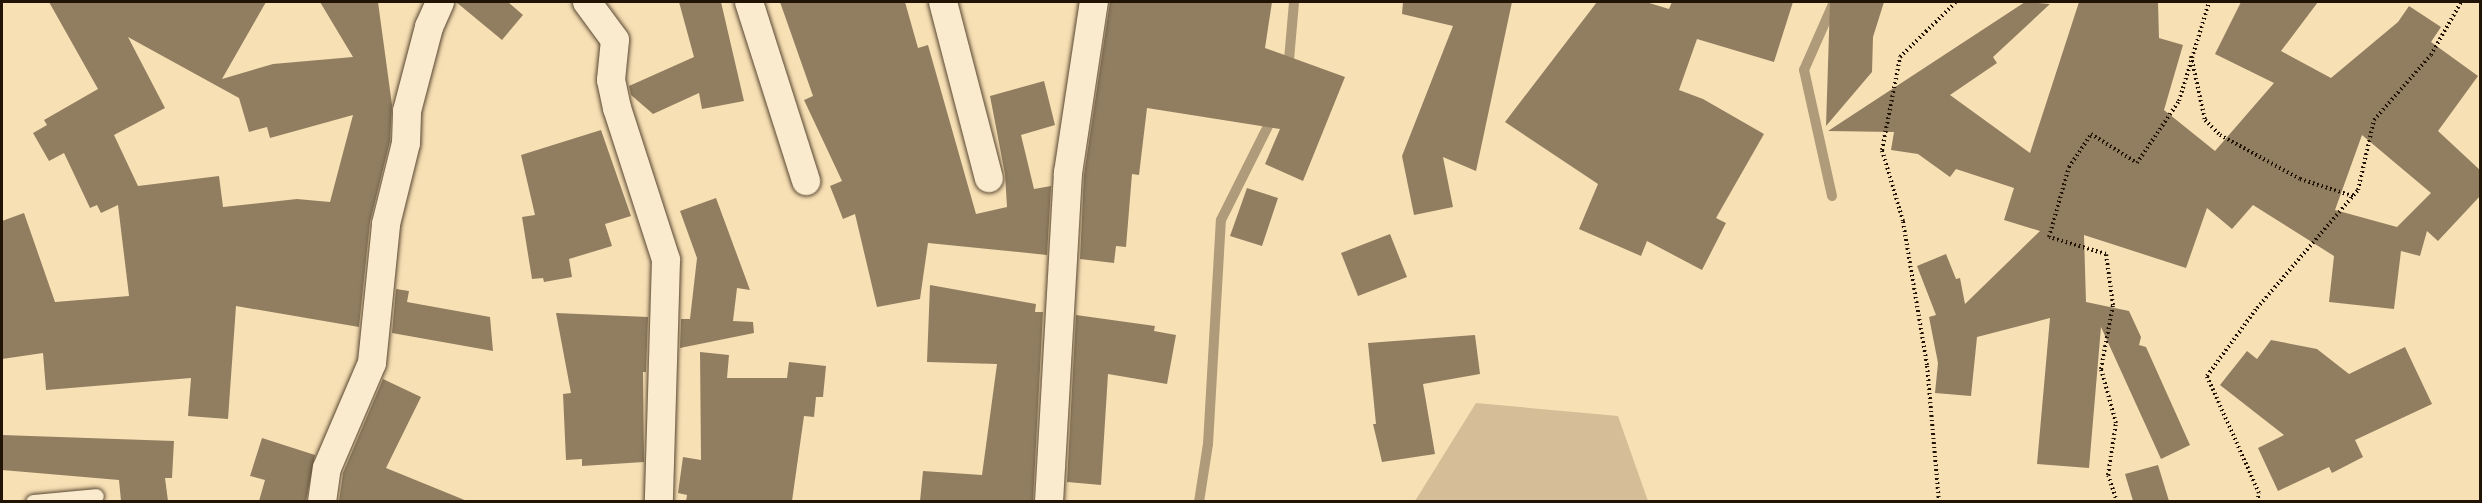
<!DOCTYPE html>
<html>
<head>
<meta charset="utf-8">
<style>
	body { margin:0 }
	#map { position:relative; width:2482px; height:503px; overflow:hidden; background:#f8e0b5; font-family:"IM FELL English",serif }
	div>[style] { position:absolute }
	.green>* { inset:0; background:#d4bd97 }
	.stream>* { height:10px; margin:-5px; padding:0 5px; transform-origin:5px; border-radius:5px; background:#af9b79 }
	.building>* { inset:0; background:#917e61 }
	.path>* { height:4px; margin-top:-2px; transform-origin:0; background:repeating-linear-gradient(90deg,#221405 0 1.5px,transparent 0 4.5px) }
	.roads { filter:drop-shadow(0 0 2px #584731) drop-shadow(0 0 2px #584731) }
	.service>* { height:15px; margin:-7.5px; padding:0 7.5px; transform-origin:7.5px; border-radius:7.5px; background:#faebcf }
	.minor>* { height:28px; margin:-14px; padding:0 14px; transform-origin:14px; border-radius:14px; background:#faebcf }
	span { translate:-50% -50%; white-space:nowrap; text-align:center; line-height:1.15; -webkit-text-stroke:4.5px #faebcf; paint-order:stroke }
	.frame { position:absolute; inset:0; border:3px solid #221405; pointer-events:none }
</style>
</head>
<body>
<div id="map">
	<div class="green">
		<i style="clip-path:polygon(1476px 403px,1618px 416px,1648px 501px,1415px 501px)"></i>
	</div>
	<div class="stream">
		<i style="left:1288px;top:71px;width:69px;rotate:-85deg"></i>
		<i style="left:1832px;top:196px;width:129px;rotate:-102.5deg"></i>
		<i style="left:1804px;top:70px;width:74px;rotate:-66.2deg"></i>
		<i style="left:1199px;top:502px;width:59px;rotate:-81.2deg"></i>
		<i style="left:1208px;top:444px;width:224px;rotate:-86.7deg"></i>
		<i style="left:1221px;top:220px;width:116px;rotate:-63.4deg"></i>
	</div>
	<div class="building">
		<i style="clip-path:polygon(evenodd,49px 2px,266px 2px,222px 79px,273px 64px,353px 57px,320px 2px,378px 2px,392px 105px,390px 141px,370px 222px,359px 327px,236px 306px,228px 419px,188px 416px,191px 378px,46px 390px,43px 353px,2px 359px,2px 221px,24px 213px,55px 302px,129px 296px,118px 205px,101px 213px,97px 205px,90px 208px,64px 153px,49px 161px,33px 133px,47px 125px,44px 120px,98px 89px,49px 2px,128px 37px,239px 98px,249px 132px,267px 127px,270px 138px,353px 115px,330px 202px,297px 199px,223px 207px,219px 176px,138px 186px,114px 135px,165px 108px,128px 37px)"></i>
		<i style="clip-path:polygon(456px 2px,508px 2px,523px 15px,502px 40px)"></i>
		<i style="clip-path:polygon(679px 2px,721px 2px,744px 101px,702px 109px,699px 93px,653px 114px,631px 95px,629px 86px,694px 57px)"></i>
		<i style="clip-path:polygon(780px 2px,905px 2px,918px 48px,928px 45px,976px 214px,1007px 207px,1005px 174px,990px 96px,1044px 81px,1055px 125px,1021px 135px,1034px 189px,1051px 186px,1047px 255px,928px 243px,920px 299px,877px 307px,855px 214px,843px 219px,830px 186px,842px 181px,804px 100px,813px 96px)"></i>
		<i style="clip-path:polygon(1110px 2px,1272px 2px,1265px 48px,1345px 77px,1303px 181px,1265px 164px,1280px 129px,1147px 108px,1139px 175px,1132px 174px,1126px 247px,1116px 246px,1114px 263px,1080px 259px,1084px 175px)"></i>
		<i style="clip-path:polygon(1403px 2px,1512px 2px,1476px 171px,1443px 157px,1453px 207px,1414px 215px,1402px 156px,1453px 26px,1402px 14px)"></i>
		<i style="clip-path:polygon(1597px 2px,1646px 2px,1669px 9px,1672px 2px,1793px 2px,1774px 62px,1697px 39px,1679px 90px,1703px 99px,1764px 134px,1716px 218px,1726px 223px,1702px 270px,1647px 241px,1641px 256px,1579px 229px,1598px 184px,1505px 122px)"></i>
		<i style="clip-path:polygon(1830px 2px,1884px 2px,1873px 37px,1872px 72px,1826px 126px)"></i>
		<i style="clip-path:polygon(evenodd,2025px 2px,2050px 4px,1993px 57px,1997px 63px,1950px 95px,2030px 153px,2079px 2px,2158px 2px,2159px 38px,2183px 45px,2164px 110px,2215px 151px,2274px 83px,2215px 54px,2241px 2px,2318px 2px,2281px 51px,2331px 78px,2398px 22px,2409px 6px,2441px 27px,2431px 42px,2478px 76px,2438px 131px,2481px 171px,2481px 195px,2438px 241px,2427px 231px,2420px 256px,2401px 251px,2394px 309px,2329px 302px,2334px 256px,2253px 205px,2232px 229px,2207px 208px,2186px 268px,2084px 235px,2086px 302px,2129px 311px,2141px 337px,2139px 345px,2146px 347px,2190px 445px,2161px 459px,2101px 327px,2089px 468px,2037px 464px,2050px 318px,1977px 337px,1971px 396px,1935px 393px,1938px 363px,1929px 317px,1936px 315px,1917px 266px,1946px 254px,1956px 279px,1960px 278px,1965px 304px,2040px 231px,2004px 220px,2014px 188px,1956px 169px,1950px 177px,1918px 154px,1891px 150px,1894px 132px,1828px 131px,2025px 2px,2362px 135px,2431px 193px,2397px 227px,2335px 210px,2362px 135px)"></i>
		<i style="clip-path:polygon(601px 130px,631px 216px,605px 224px,612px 246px,569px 259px,572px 277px,544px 282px,543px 278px,532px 279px,522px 217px,535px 215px,521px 155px)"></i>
		<i style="clip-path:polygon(1247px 188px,1278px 198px,1262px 246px,1230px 236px)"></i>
		<i style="clip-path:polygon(716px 198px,750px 290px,737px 288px,733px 321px,753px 322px,754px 333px,680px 348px,681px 319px,690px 319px,697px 258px,680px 211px)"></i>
		<i style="clip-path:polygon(1390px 234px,1407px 277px,1358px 296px,1341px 253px)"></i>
		<i style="clip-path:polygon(930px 285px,1036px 304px,1035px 312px,1043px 312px,1033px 501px,920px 501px,923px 471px,982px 475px,997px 364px,927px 362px)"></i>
		<i style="clip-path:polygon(396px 289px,409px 291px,407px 302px,490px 317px,493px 351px,392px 333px)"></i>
		<i style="clip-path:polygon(556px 313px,648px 317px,646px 372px,643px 372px,644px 462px,582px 466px,582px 459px,566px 460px,563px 394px,571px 393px)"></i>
		<i style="clip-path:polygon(1076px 315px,1155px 326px,1154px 331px,1176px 335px,1167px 384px,1108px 374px,1101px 485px,1067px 482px)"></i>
		<i style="clip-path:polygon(1475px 335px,1480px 374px,1423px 384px,1435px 454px,1382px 462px,1373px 424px,1376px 424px,1368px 343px)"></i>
		<i style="clip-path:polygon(2271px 340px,2317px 349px,2349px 374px,2405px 347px,2432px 404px,2355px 440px,2363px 457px,2332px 473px,2329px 467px,2278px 491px,2258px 448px,2284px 435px,2220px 385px,2247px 351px,2257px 359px)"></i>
		<i style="clip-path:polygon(700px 352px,729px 355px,727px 378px,787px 378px,789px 362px,826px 366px,823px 397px,816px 397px,814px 417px,804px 416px,792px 501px,686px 501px,687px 495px,678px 493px,683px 457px,701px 460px)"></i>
		<i style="clip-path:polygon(383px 379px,421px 397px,386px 468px,467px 501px,339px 501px,343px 473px)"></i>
		<i style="clip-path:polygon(2px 435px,174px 441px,172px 478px,165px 478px,168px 501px,121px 501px,119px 480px,2px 470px)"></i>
		<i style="clip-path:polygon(262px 438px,315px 455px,306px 501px,259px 501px,265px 480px,250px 476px)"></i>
		<i style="clip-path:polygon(2158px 465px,2169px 501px,2133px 501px,2125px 474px)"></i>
	</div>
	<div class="path">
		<i style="left:2191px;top:56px;width:66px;rotate:77.7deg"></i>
		<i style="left:2205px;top:120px;width:21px;rotate:45deg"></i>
		<i style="left:2220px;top:135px;width:91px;rotate:28.8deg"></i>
		<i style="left:2300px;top:179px;width:56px;rotate:17.8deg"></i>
		<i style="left:1939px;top:502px;width:138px;rotate:-95deg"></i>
		<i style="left:1927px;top:365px;width:146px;rotate:-99.5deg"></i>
		<i style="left:1903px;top:221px;width:74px;rotate:-106.5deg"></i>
		<i style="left:1882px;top:150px;width:95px;rotate:-79deg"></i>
		<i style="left:1900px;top:57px;width:78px;rotate:-44.5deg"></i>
		<i style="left:2117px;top:502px;width:28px;rotate:-108deg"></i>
		<i style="left:2108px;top:475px;width:53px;rotate:-81.3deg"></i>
		<i style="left:2116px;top:423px;width:56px;rotate:-105.5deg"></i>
		<i style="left:2101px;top:369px;width:65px;rotate:-79.4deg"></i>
		<i style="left:2113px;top:305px;width:51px;rotate:-97.8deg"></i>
		<i style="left:2106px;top:254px;width:59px;rotate:-163.4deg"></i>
		<i style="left:2049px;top:237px;width:73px;rotate:-74.1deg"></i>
		<i style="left:2069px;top:167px;width:40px;rotate:-56deg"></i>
		<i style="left:2091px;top:134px;width:54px;rotate:32.2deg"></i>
		<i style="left:2137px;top:163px;width:75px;rotate:-55.9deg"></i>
		<i style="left:2179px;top:101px;width:103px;rotate:-73.1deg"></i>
		<i style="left:2257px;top:502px;width:9px;rotate:-77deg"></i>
		<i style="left:2259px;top:493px;width:128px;rotate:-114deg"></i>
		<i style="left:2207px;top:376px;width:84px;rotate:-53.7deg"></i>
		<i style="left:2257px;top:308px;width:155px;rotate:-49.4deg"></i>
		<i style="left:2358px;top:190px;width:72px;rotate:-77.1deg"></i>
		<i style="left:2374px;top:120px;width:86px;rotate:-48.8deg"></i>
		<i style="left:2431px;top:55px;width:61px;rotate:-60.5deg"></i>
	</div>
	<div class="roads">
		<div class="service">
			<i style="left:33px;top:502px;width:63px;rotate:-5.4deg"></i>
		</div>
		<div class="minor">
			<i style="left:587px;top:2px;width:47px;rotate:53.6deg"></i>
			<i style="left:615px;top:40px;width:40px;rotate:95.7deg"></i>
			<i style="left:611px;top:80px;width:29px;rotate:78deg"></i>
			<i style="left:617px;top:108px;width:160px;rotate:72.1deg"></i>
			<i style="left:666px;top:260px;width:242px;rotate:91.7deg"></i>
			<i style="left:749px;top:2px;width:188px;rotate:72.3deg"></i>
			<i style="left:943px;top:2px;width:182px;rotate:75.4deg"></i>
			<i style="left:322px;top:502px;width:34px;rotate:-82deg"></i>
			<i style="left:327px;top:468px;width:114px;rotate:-66.8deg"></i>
			<i style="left:372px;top:363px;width:140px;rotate:-84.2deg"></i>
			<i style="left:386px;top:224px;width:83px;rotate:-76.1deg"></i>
			<i style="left:406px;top:143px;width:32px;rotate:-88deg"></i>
			<i style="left:407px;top:111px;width:87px;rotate:-75.3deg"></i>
			<i style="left:429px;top:27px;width:27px;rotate:-66deg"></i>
			<i style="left:1049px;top:502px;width:330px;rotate:-86.7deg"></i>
			<i style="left:1068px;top:173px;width:173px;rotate:-81.4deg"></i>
		</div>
	</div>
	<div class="frame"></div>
</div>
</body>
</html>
